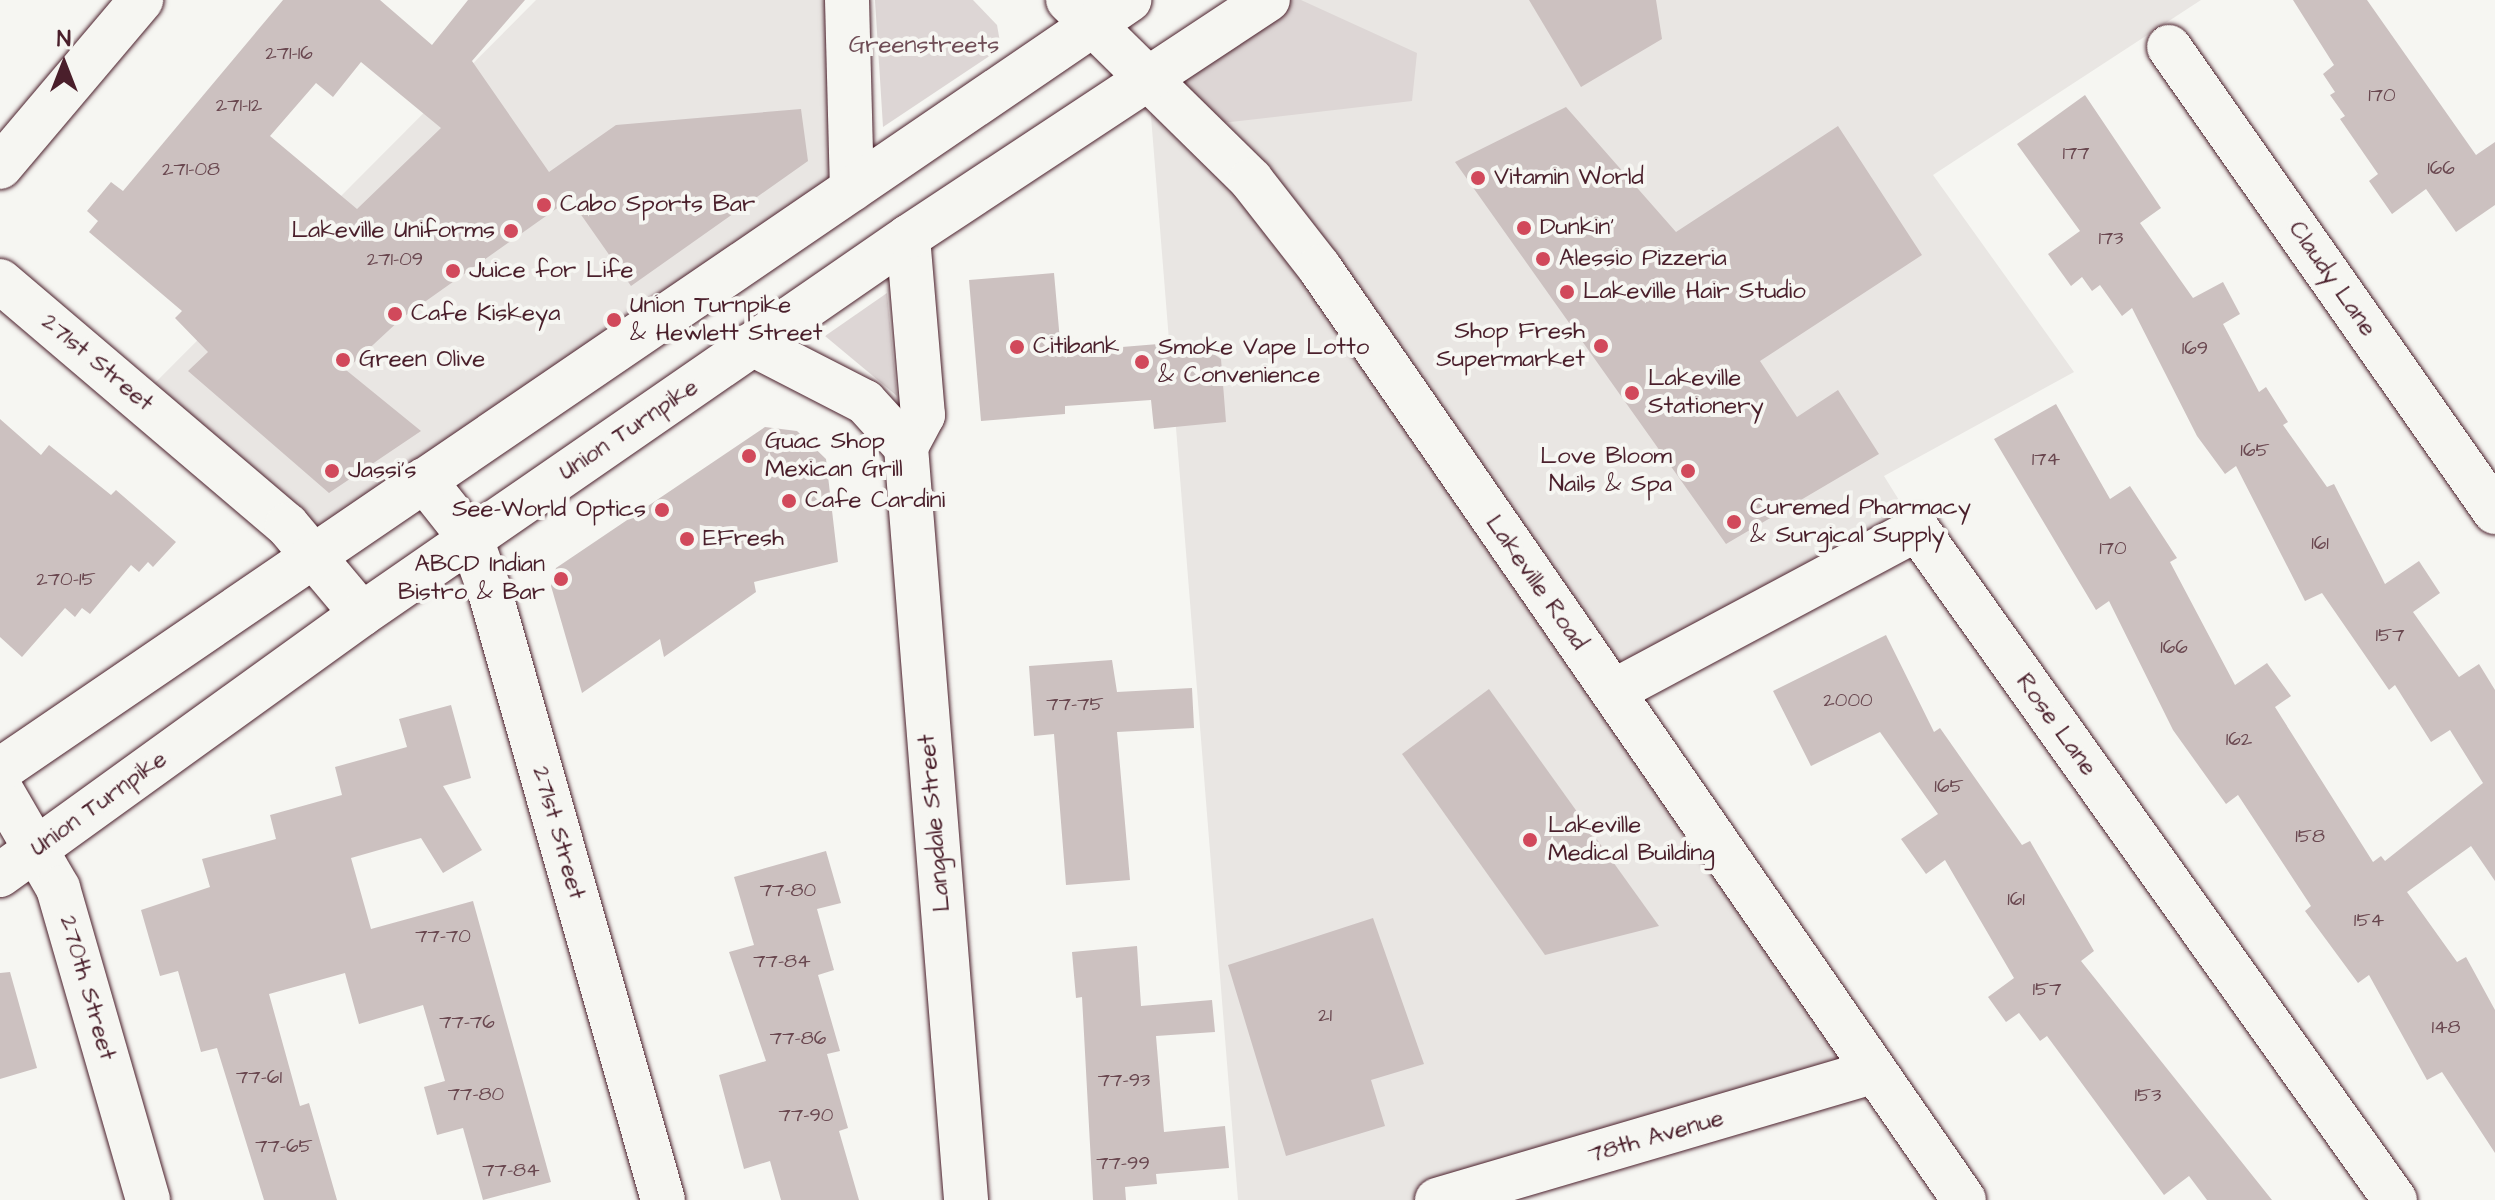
<!DOCTYPE html>
<html>
<head>
<meta charset="utf-8">
<style>
	body { margin:0 }
	#map { position:relative; width:2495px; height:1200px; overflow:hidden; background:#f6f6f2; font-family:"Architects Daughter",sans-serif }
	div>[style] { position:absolute }
	.built>* { inset:0; background:#e9e6e3 }
	.green>* { inset:0; background:#ddd6d5 }
	.building>* { inset:0; background:#ccc1c0 }
	.roads { filter:drop-shadow(0 0 2px #4a1f2b) drop-shadow(0 0 2px #4a1f2b) }
	.minor>* { height:44px; margin:-22px; padding:0 22px; transform-origin:22px; border-radius:22px; background:#f6f6f2 }
	.major>* { height:44px; margin:-22px; padding:0 22px; transform-origin:22px; border-radius:22px; background:#f6f6f2 }
	.dots>* { width:22px; height:22px; translate:-50% -50%; box-sizing:border-box; border:4px solid #f6f6f2; border-radius:50% }
	span { translate:-50% -50%; white-space:nowrap; text-align:center; line-height:1.15; -webkit-text-stroke:8px #f6f6f2; paint-order:stroke }
	.number-label { font-size:20px; color:#6a4850 }
	.number-label span { -webkit-text-stroke-width:0 }
	.park-label { font-size:24px; color:#6f4d56 }
	.poi-label { font-size:24px; color:#4a1f2b }
	.left { translate:0 -50%; text-align:left }
	.right { translate:-100% -50%; text-align:right }
	.street-label { font-size:24px; color:#4a1f2b }
	.north { position:absolute; left:24px; top:24px; width:80px; height:80px; -webkit-text-stroke:6px #f6f6f2; paint-order:stroke; rotate:0deg; font-size:22px; font-weight:700; line-height:32px; text-align:center; color:#4a1f2b }
	.north::after { content:''; display:block; margin:auto; width:28px; height:36px; background:#4a1f2b; clip-path:polygon(50% 0,100% 100%,50% 72%,0 100%) }
</style>
</head>
<body>
<div id="map">
	<div class="built">
		<i style="clip-path:polygon(536px 0,847px 0,852px 189px,317px 554px,139px 399px)"></i>
		<i style="clip-path:polygon(1268px 0,2201px 0,1933px 175px,2074px 372px,1884px 476px,1917px 529px,1614px 692px,1873px 1072px,1437px 1200px,1238px 1200px,1148px 79px)"></i>
	</div>
	<div class="green">
		<i style="clip-path:polygon(875px 0,973px 0,997px 25px,1000px 42px,991px 55px,883px 127px)"></i>
		<i style="clip-path:polygon(1268px 0,1301px 0,1417px 53px,1412px 101px,1196px 126px,1147px 76px)"></i>
		<i style="clip-path:polygon(887px 293px,897px 396px,825px 336px)"></i>
	</div>
	<div class="building">
		<i style="clip-path:polygon(evenodd,283px 0,380px 0,432px 45px,468px 0,525px 0,472px 61px,549px 172px,616px 125px,801px 109px,808px 161px,631px 286px,570px 199px,402px 318px,346px 370px,421px 431px,329px 493px,188px 371px,208px 352px,175px 318px,182px 311px,89px 232px,98px 221px,87px 211px,111px 182px,123px 191px,283px 0,361px 62px,441px 128px,357px 209px,270px 136px,316px 83px,333px 97px,361px 62px)"></i>
		<i style="clip-path:polygon(1529px 0,1656px 0,1662px 39px,1581px 87px)"></i>
		<i style="clip-path:polygon(2293px 0,2367px 0,2476px 155px,2495px 142px,2495px 205px,2456px 232px,2426px 189px,2392px 214px,2369px 181px,2378px 174px,2340px 119px,2345px 116px,2330px 95px,2335px 92px,2323px 74px,2334px 65px)"></i>
		<i style="clip-path:polygon(2085px 95px,2161px 208px,2140px 223px,2193px 298px,2223px 282px,2240px 314px,2223px 324px,2259px 392px,2266px 387px,2288px 422px,2283px 425px,2327px 487px,2334px 484px,2385px 584px,2419px 561px,2440px 593px,2413px 612px,2459px 677px,2479px 664px,2495px 690px,2495px 881px,2471px 846px,2407px 892px,2457px 962px,2466px 957px,2495px 1010px,2495px 1153px,2442px 1072px,2427px 1080px,2369px 975px,2358px 983px,2305px 911px,2311px 906px,2238px 795px,2226px 804px,2173px 730px,2109px 601px,2096px 610px,1994px 439px,2056px 404px,2110px 499px,2130px 486px,2177px 558px,2170px 562px,2235px 685px,2267px 663px,2291px 696px,2275px 707px,2373px 862px,2381px 856px,2385px 861px,2483px 783px,2450px 730px,2431px 742px,2395px 685px,2389px 690px,2322px 593px,2305px 601px,2236px 466px,2225px 474px,2197px 436px,2132px 308px,2122px 316px,2100px 285px,2092px 291px,2082px 277px,2071px 286px,2048px 254px,2080px 231px,2017px 144px)"></i>
		<i style="clip-path:polygon(1566px 107px,1676px 232px,1838px 126px,1922px 255px,1760px 361px,1797px 417px,1838px 390px,1879px 454px,1726px 544px,1455px 162px)"></i>
		<i style="clip-path:polygon(1054px 273px,1061px 352px,1195px 341px,1221px 359px,1226px 422px,1154px 429px,1151px 400px,1065px 406px,1065px 414px,981px 421px,969px 280px)"></i>
		<i style="clip-path:polygon(0 419px,41px 455px,49px 445px,111px 495px,116px 490px,176px 542px,153px 567px,148px 562px,139px 572px,131px 565px,90px 614px,82px 608px,75px 617px,65px 608px,22px 657px,0 637px)"></i>
		<i style="clip-path:polygon(765px 427px,797px 431px,826px 459px,838px 562px,754px 582px,756px 592px,664px 657px,660px 639px,582px 693px,551px 586px,556px 568px)"></i>
		<i style="clip-path:polygon(1886px 635px,1934px 732px,1940px 728px,2022px 845px,2030px 841px,2094px 951px,2081px 961px,2272px 1200px,2207px 1200px,2189px 1176px,2164px 1195px,2047px 1036px,2040px 1041px,2019px 1013px,2006px 1022px,1988px 997px,2014px 978px,1945px 860px,1926px 874px,1901px 839px,1938px 814px,1880px 732px,1811px 766px,1773px 691px)"></i>
		<i style="clip-path:polygon(1112px 660px,1117px 692px,1192px 688px,1194px 728px,1117px 732px,1130px 880px,1066px 885px,1054px 734px,1034px 736px,1029px 666px)"></i>
		<i style="clip-path:polygon(1489px 689px,1659px 926px,1545px 955px,1402px 754px)"></i>
		<i style="clip-path:polygon(451px 705px,471px 778px,443px 786px,482px 850px,443px 873px,421px 838px,351px 858px,371px 929px,473px 901px,551px 1182px,483px 1200px,463px 1128px,437px 1135px,424px 1087px,445px 1081px,423px 1005px,359px 1024px,345px 973px,269px 994px,300px 1106px,309px 1103px,337px 1200px,264px 1200px,217px 1048px,201px 1052px,178px 971px,160px 976px,141px 910px,210px 887px,202px 859px,276px 839px,270px 815px,342px 795px,335px 767px,407px 747px,399px 719px)"></i>
		<i style="clip-path:polygon(826px 851px,841px 903px,817px 909px,834px 970px,818px 975px,840px 1051px,827px 1054px,848px 1128px,839px 1131px,859px 1200px,781px 1200px,770px 1161px,744px 1169px,719px 1075px,766px 1061px,729px 952px,754px 945px,734px 877px)"></i>
		<i style="clip-path:polygon(1373px 918px,1424px 1064px,1371px 1080px,1385px 1126px,1286px 1156px,1228px 965px)"></i>
		<i style="clip-path:polygon(1137px 946px,1141px 1006px,1212px 1000px,1215px 1032px,1156px 1036px,1164px 1132px,1225px 1126px,1229px 1168px,1156px 1174px,1157px 1184px,1125px 1187px,1126px 1200px,1093px 1200px,1082px 997px,1076px 998px,1072px 952px)"></i>
		<i style="clip-path:polygon(10px 972px,37px 1068px,0 1079px,0 973px)"></i>
	</div>
	<div class="roads">
		<div class="minor">
			<i style="left:2169px;top:47px;width:568px;rotate:54.97deg"></i>
			<i style="left:0;top:167px;width:219px;rotate:-49.8deg"></i>
			<i style="left:908px;top:237px;width:179px;rotate:85.2deg"></i>
			<i style="left:923px;top:415px;width:36px;rotate:118deg"></i>
			<i style="left:906px;top:447px;width:755px;rotate:85.44deg"></i>
			<i style="left:0;top:281px;width:377px;rotate:40.4deg"></i>
			<i style="left:287px;top:525px;width:116px;rotate:49.9deg"></i>
			<i style="left:754px;top:345px;width:125px;rotate:27.2deg"></i>
			<i style="left:865px;top:402px;width:61px;rotate:47.7deg"></i>
			<i style="left:424px;top:480px;width:75px;rotate:51.5deg"></i>
			<i style="left:471px;top:539px;width:53px;rotate:70.2deg"></i>
			<i style="left:489px;top:589px;width:635px;rotate:74.1deg"></i>
			<i style="left:1614px;top:691px;width:344px;rotate:-28.1deg"></i>
			<i style="left:1917px;top:529px;width:824px;rotate:54.54deg"></i>
			<i style="left:0;top:788px;width:116px;rotate:59.9deg"></i>
			<i style="left:58px;top:888px;width:325px;rotate:73.9deg"></i>
			<i style="left:1437px;top:1200px;width:454px;rotate:-16.4deg"></i>
		</div>
		<div class="major">
			<i style="left:847px;top:0;width:189px;rotate:88.5deg"></i>
			<i style="left:1068px;top:0;width:257px;rotate:44.5deg"></i>
			<i style="left:1251px;top:180px;width:110px;rotate:52deg"></i>
			<i style="left:1319px;top:267px;width:1134px;rotate:55.34deg"></i>
			<i style="left:0;top:770px;width:1367px;rotate:-34.29deg"></i>
			<i style="left:0;top:875px;width:446px;rotate:-35.8deg"></i>
			<i style="left:362px;top:614px;width:664px;rotate:-34.62deg"></i>
			<i style="left:908px;top:237px;width:431px;rotate:-33.4deg"></i>
		</div>
	</div>
	<div class="dots">
		<i style="left:1478px;top:178px;background:#d1495b"></i>
		<i style="left:544px;top:205px;background:#d1495b"></i>
		<i style="left:1524px;top:228px;background:#d1495b"></i>
		<i style="left:511px;top:231px;background:#d1495b"></i>
		<i style="left:1543px;top:259px;background:#d1495b"></i>
		<i style="left:453px;top:271px;background:#d1495b"></i>
		<i style="left:1567px;top:292px;background:#d1495b"></i>
		<i style="left:395px;top:314px;background:#d1495b"></i>
		<i style="left:614px;top:320px;background:#d1495b"></i>
		<i style="left:1601px;top:346px;background:#d1495b"></i>
		<i style="left:1017px;top:347px;background:#d1495b"></i>
		<i style="left:343px;top:360px;background:#d1495b"></i>
		<i style="left:1142px;top:362px;background:#d1495b"></i>
		<i style="left:1632px;top:393px;background:#d1495b"></i>
		<i style="left:749px;top:456px;background:#d1495b"></i>
		<i style="left:332px;top:471px;background:#d1495b"></i>
		<i style="left:1688px;top:471px;background:#d1495b"></i>
		<i style="left:789px;top:501px;background:#d1495b"></i>
		<i style="left:662px;top:510px;background:#d1495b"></i>
		<i style="left:1734px;top:522px;background:#d1495b"></i>
		<i style="left:687px;top:539px;background:#d1495b"></i>
		<i style="left:561px;top:579px;background:#d1495b"></i>
		<i style="left:1530px;top:840px;background:#d1495b"></i>
	</div>
	<div class="number-label">
		<span style="left:289px;top:53px">271-16</span>
		<span style="left:2382px;top:95px">170</span>
		<span style="left:239px;top:105px">271-12</span>
		<span style="left:2076px;top:153px">177</span>
		<span style="left:2441px;top:168px">166</span>
		<span style="left:191px;top:169px">271-08</span>
		<span style="left:2111px;top:238px">173</span>
		<span style="left:395px;top:259px">271-09</span>
		<span style="left:2195px;top:348px">169</span>
		<span style="left:2255px;top:450px">165</span>
		<span style="left:2046px;top:459px">174</span>
		<span style="left:2320px;top:543px">161</span>
		<span style="left:2113px;top:548px">170</span>
		<span style="left:66px;top:579px">270-15</span>
		<span style="left:2390px;top:635px">157</span>
		<span style="left:2174px;top:647px">166</span>
		<span style="left:1848px;top:700px">2000</span>
		<span style="left:1075px;top:704px">77-75</span>
		<span style="left:2239px;top:739px">162</span>
		<span style="left:1949px;top:786px">165</span>
		<span style="left:2310px;top:836px">158</span>
		<span style="left:788px;top:890px">77-80</span>
		<span style="left:2016px;top:899px">161</span>
		<span style="left:2369px;top:920px">154</span>
		<span style="left:443px;top:936px">77-70</span>
		<span style="left:782px;top:961px">77-84</span>
		<span style="left:2047px;top:989px">157</span>
		<span style="left:1325px;top:1015px">21</span>
		<span style="left:467px;top:1022px">77-76</span>
		<span style="left:2446px;top:1027px">148</span>
		<span style="left:798px;top:1038px">77-86</span>
		<span style="left:259px;top:1077px">77-61</span>
		<span style="left:1124px;top:1080px">77-93</span>
		<span style="left:476px;top:1094px">77-80</span>
		<span style="left:2148px;top:1095px">153</span>
		<span style="left:806px;top:1115px">77-90</span>
		<span style="left:284px;top:1146px">77-65</span>
		<span style="left:1123px;top:1163px">77-99</span>
		<span style="left:511px;top:1170px">77-84</span>
	</div>
	<div class="park-label">
		<span style="left:924px;top:46px">Greenstreets</span>
	</div>
	<div class="poi-label">
		<span class="left" style="left:1494px;top:178px">Vitamin World</span>
		<span class="left" style="left:560px;top:205px">Cabo Sports Bar</span>
		<span class="left" style="left:1540px;top:228px">Dunkin'</span>
		<span class="right" style="left:495px;top:231px">Lakeville Uniforms</span>
		<span class="left" style="left:1559px;top:259px">Alessio Pizzeria</span>
		<span class="left" style="left:469px;top:271px">Juice for Life</span>
		<span class="left" style="left:1583px;top:292px">Lakeville Hair Studio</span>
		<span class="left" style="left:630px;top:320px">Union Turnpike<br>&amp; Hewlett Street</span>
		<span class="left" style="left:411px;top:314px">Cafe Kiskeya</span>
		<span class="right" style="left:1585px;top:346px">Shop Fresh<br>Supermarket</span>
		<span class="left" style="left:1033px;top:347px">Citibank</span>
		<span class="left" style="left:1158px;top:362px">Smoke Vape Lotto<br>&amp; Convenience</span>
		<span class="left" style="left:359px;top:360px">Green Olive</span>
		<span class="left" style="left:1648px;top:393px">Lakeville<br>Stationery</span>
		<span class="left" style="left:765px;top:456px">Guac Shop<br>Mexican Grill</span>
		<span class="right" style="left:1672px;top:471px">Love Bloom<br>Nails &amp; Spa</span>
		<span class="left" style="left:348px;top:471px">Jassi's</span>
		<span class="left" style="left:805px;top:501px">Cafe Cardini</span>
		<span class="left" style="left:1750px;top:522px">Curemed Pharmacy<br>&amp; Surgical Supply</span>
		<span class="right" style="left:646px;top:510px">See-World Optics</span>
		<span class="left" style="left:703px;top:539px">EFresh</span>
		<span class="right" style="left:545px;top:579px">ABCD Indian<br>Bistro &amp; Bar</span>
		<span class="left" style="left:1548px;top:840px">Lakeville<br>Medical Building</span>
	</div>
	<div class="street-label">
		<span style="left:2332px;top:279px;rotate:55deg">Claudy Lane</span>
		<span style="left:97px;top:363px;rotate:40deg">271st Street</span>
		<span style="left:629px;top:430px;rotate:-34deg">Union Turnpike</span>
		<span style="left:1536px;top:583px;rotate:55deg">Lakeville Road</span>
		<span style="left:2056px;top:725px;rotate:54deg">Rose Lane</span>
		<span style="left:99px;top:804px;rotate:-36deg">Union Turnpike</span>
		<span style="left:935px;top:823px;rotate:-95deg">Langdale Street</span>
		<span style="left:558px;top:833px;rotate:74deg">271st Street</span>
		<span style="left:87px;top:988px;rotate:74deg">270th Street</span>
		<span style="left:1656px;top:1137px;rotate:-16deg">78th Avenue</span>
	</div>
	<div class="north">N</div>
</div>
</body>
</html>
